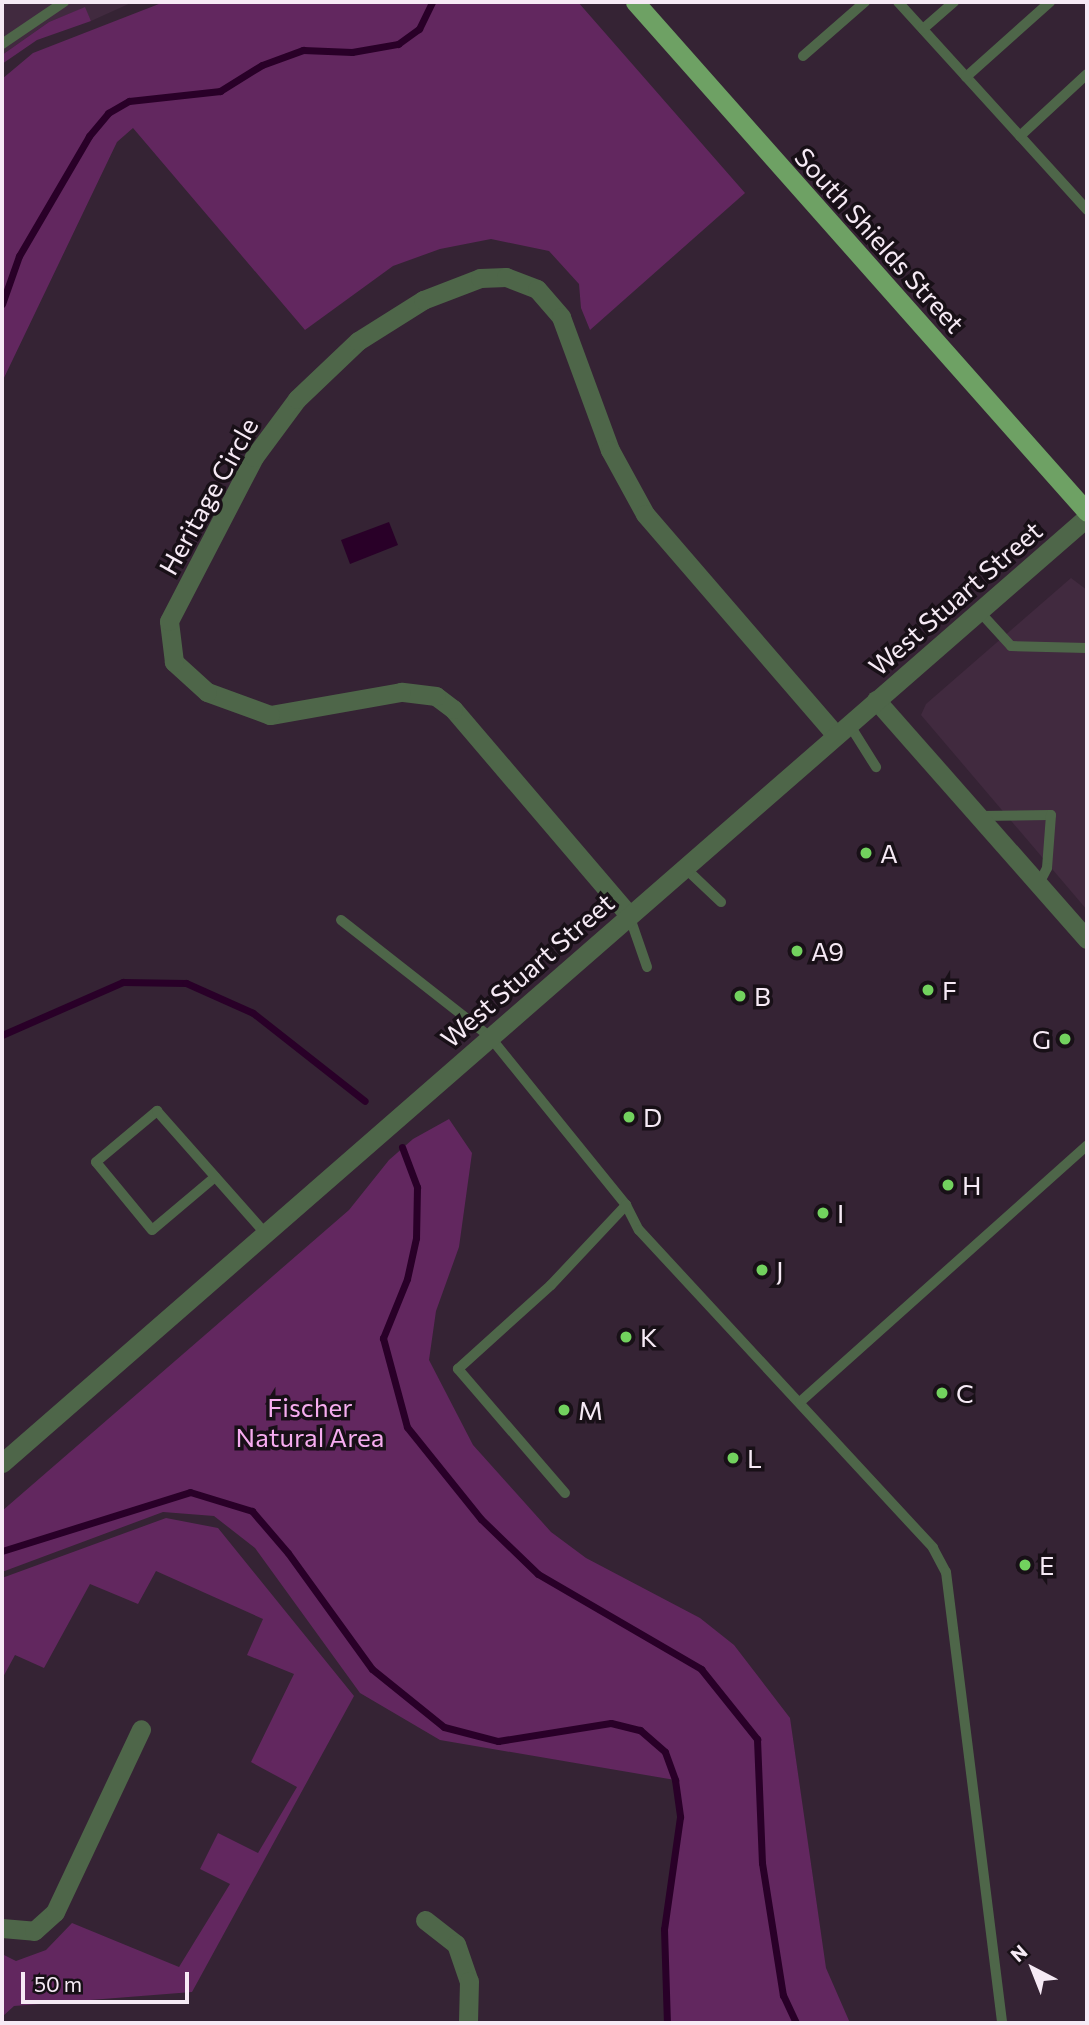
<!DOCTYPE html>
<html>
<head>
<meta charset="utf-8">
<style>
	body { margin:0 }
	#map { position:relative; width:1089px; height:2025px; overflow:hidden; background:#352334; font-family:Commissioner,sans-serif }
	div>[style] { position:absolute }
	.built>* { inset:0; background:#412a3f }
	.green>* { inset:0; background:#62275f }
	.water>* { inset:0; background:#290028 }
	.stream>* { height:7px; margin:-3.5px; padding:0 3.5px; transform-origin:3.5px; border-radius:3.5px; background:#290028 }
	.service>* { height:10px; margin:-5px; padding:0 5px; transform-origin:5px; border-radius:5px; background:#4e6649 }
	.minor>* { height:19px; margin:-9.5px; padding:0 9.5px; transform-origin:9.5px; border-radius:9.5px; background:#4e6649 }
	.primary>* { height:19px; margin:-9.5px; padding:0 9.5px; transform-origin:9.5px; border-radius:9.5px; background:#6ea164 }
	.dots>* { width:19px; height:19px; translate:-50% -50%; box-sizing:border-box; border:4px solid #181017; border-radius:50% }
	span { translate:-50% -50%; white-space:nowrap; text-align:center; line-height:1.15; -webkit-text-stroke:7px #181017; paint-order:stroke }
	.street-label { font-size:26px; color:#f6eaf5 }
	.poi-label { font-size:26px; color:#f6eaf5 }
	.left { translate:0 -50%; text-align:left }
	.right { translate:-100% -50%; text-align:right }
	.park-label { font-size:26px; color:#f6acef }
	.frame { position:absolute; inset:0; border:4px solid #f6eaf5; pointer-events:none }
	.north { position:absolute; left:998px; top:1934px; width:70px; height:70px; -webkit-text-stroke:5px #181017; paint-order:stroke; rotate:318deg; font-size:19px; font-weight:700; line-height:28px; text-align:center; color:#f6eaf5 }
	.north::after { content:''; display:block; margin:auto; width:24px; height:32px; background:#f6eaf5; clip-path:polygon(50% 0,100% 100%,50% 72%,0 100%) }
	.scale { position:absolute; left:21px; top:1972px; width:168px; height:32px; box-sizing:border-box; border:4px solid #f6eaf5; border-top:0; padding-left:9px; font-size:21px; line-height:24px; white-space:nowrap; color:#f6eaf5; -webkit-text-stroke:5px #181017; paint-order:stroke }
</style>
</head>
<body>
<div id="map">
	<div class="built">
		<i style="clip-path:polygon(2px 2px,133px 2px,91px 21px,84px 8px,49px 22px,2px 55px)"></i>
		<i style="clip-path:polygon(1071px 578px,1087px 590px,1087px 910px,921px 715px,926px 704px)"></i>
	</div>
	<div class="green">
		<i style="clip-path:polygon(164px 2px,578px 2px,745px 193px,590px 330px,581px 308px,579px 284px,549px 251px,491px 239px,440px 249px,393px 266px,305px 330px,133px 128px,117px 142px,2px 382px,2px 79px,33px 53px)"></i>
		<i style="clip-path:polygon(85px 7px,91px 21px,37px 40px,2px 64px,2px 55px,49px 22px)"></i>
		<i style="clip-path:polygon(449px 1119px,472px 1153px,459px 1247px,436px 1311px,429px 1360px,473px 1445px,551px 1532px,586px 1558px,700px 1618px,734px 1645px,790px 1718px,826px 1968px,850px 2023px,667px 2023px,664px 1929px,680px 1817px,675px 1780px,440px 1740px,360px 1693px,255px 1548px,214px 1516px,163px 1512px,2px 1572px,2px 1511px,349px 1210px,389px 1160px,413px 1139px)"></i>
		<i style="clip-path:polygon(166px 1518px,218px 1528px,354px 1696px,192px 1992px,14px 2006px,2px 2017px,2px 1954px,16px 1961px,46px 1950px,72px 1923px,179px 1967px,230px 1884px,200px 1869px,218px 1833px,258px 1853px,297px 1787px,251px 1762px,294px 1674px,247px 1655px,263px 1619px,156px 1571px,138px 1604px,90px 1584px,44px 1668px,15px 1655px,2px 1679px,2px 1578px)"></i>
	</div>
	<div class="water">
		<i style="clip-path:polygon(389px 522px,398px 545px,350px 564px,341px 540px)"></i>
	</div>
	<div class="stream">
		<i style="left:2px;top:304px;width:51px;rotate:-70.5deg"></i>
		<i style="left:19px;top:256px;width:139px;rotate:-59.7deg"></i>
		<i style="left:89px;top:136px;width:30px;rotate:-50deg"></i>
		<i style="left:108px;top:113px;width:24px;rotate:-30deg"></i>
		<i style="left:129px;top:101px;width:92px;rotate:-6.3deg"></i>
		<i style="left:220px;top:91px;width:49px;rotate:-31.8deg"></i>
		<i style="left:262px;top:65px;width:44px;rotate:-20.1deg"></i>
		<i style="left:303px;top:50px;width:49px;rotate:2.3deg"></i>
		<i style="left:352px;top:52px;width:47px;rotate:-9.9deg"></i>
		<i style="left:398px;top:44px;width:26px;rotate:-36deg"></i>
		<i style="left:419px;top:29px;width:30px;rotate:-64deg"></i>
		<i style="left:2px;top:1035px;width:132px;rotate:-23.7deg"></i>
		<i style="left:123px;top:982px;width:63px;rotate:0.9deg"></i>
		<i style="left:186px;top:983px;width:73px;rotate:24.1deg"></i>
		<i style="left:253px;top:1013px;width:142px;rotate:38.2deg"></i>
		<i style="left:402px;top:1147px;width:43px;rotate:69.4deg"></i>
		<i style="left:417px;top:1187px;width:51px;rotate:91.1deg"></i>
		<i style="left:416px;top:1238px;width:42px;rotate:102.4deg"></i>
		<i style="left:407px;top:1279px;width:64px;rotate:112.1deg"></i>
		<i style="left:383px;top:1338px;width:92px;rotate:74.9deg"></i>
		<i style="left:407px;top:1427px;width:118px;rotate:51.2deg"></i>
		<i style="left:481px;top:1519px;width:79px;rotate:44deg"></i>
		<i style="left:538px;top:1574px;width:189px;rotate:30.2deg"></i>
		<i style="left:701px;top:1669px;width:90px;rotate:51.3deg"></i>
		<i style="left:757px;top:1739px;width:124px;rotate:87.7deg"></i>
		<i style="left:762px;top:1863px;width:134px;rotate:81deg"></i>
		<i style="left:783px;top:1995px;width:31px;rotate:65deg"></i>
		<i style="left:2px;top:1551px;width:197px;rotate:-17.4deg"></i>
		<i style="left:190px;top:1492px;width:65px;rotate:17deg"></i>
		<i style="left:252px;top:1511px;width:55px;rotate:49.4deg"></i>
		<i style="left:288px;top:1553px;width:143px;rotate:54.1deg"></i>
		<i style="left:372px;top:1669px;width:92px;rotate:38.9deg"></i>
		<i style="left:444px;top:1727px;width:56px;rotate:14.5deg"></i>
		<i style="left:498px;top:1741px;width:114px;rotate:-9.1deg"></i>
		<i style="left:611px;top:1723px;width:30px;rotate:14deg"></i>
		<i style="left:640px;top:1730px;width:33px;rotate:41deg"></i>
		<i style="left:665px;top:1752px;width:30px;rotate:70deg"></i>
		<i style="left:675px;top:1780px;width:37px;rotate:82deg"></i>
		<i style="left:680px;top:1817px;width:113px;rotate:98.1deg"></i>
		<i style="left:664px;top:1929px;width:94px;rotate:88.2deg"></i>
	</div>
	<div class="service">
		<i style="left:898px;top:2px;width:281px;rotate:47.7deg"></i>
		<i style="left:923px;top:29px;width:41px;rotate:-41.1deg"></i>
		<i style="left:2px;top:44px;width:75px;rotate:-34.1deg"></i>
		<i style="left:803px;top:56px;width:82px;rotate:-41.1deg"></i>
		<i style="left:966px;top:77px;width:113px;rotate:-41.8deg"></i>
		<i style="left:1020px;top:136px;width:91px;rotate:-42.8deg"></i>
		<i style="left:979px;top:611px;width:47px;rotate:47.6deg"></i>
		<i style="left:1011px;top:646px;width:76px;rotate:1.5deg"></i>
		<i style="left:849px;top:724px;width:51px;rotate:57.9deg"></i>
		<i style="left:980px;top:816px;width:71px;rotate:-0.8deg"></i>
		<i style="left:1051px;top:815px;width:53px;rotate:94.3deg"></i>
		<i style="left:1047px;top:868px;width:18px;rotate:117deg"></i>
		<i style="left:684px;top:867px;width:51px;rotate:43.4deg"></i>
		<i style="left:629px;top:915px;width:55px;rotate:70.9deg"></i>
		<i style="left:341px;top:920px;width:189px;rotate:38.1deg"></i>
		<i style="left:490px;top:1037px;width:216px;rotate:51deg"></i>
		<i style="left:626px;top:1205px;width:28px;rotate:63deg"></i>
		<i style="left:639px;top:1230px;width:433px;rotate:47.2deg"></i>
		<i style="left:933px;top:1548px;width:27px;rotate:62deg"></i>
		<i style="left:946px;top:1572px;width:454px;rotate:82.9deg"></i>
		<i style="left:215px;top:1177px;width:82px;rotate:139.9deg"></i>
		<i style="left:152px;top:1230px;width:88px;rotate:-129.5deg"></i>
		<i style="left:96px;top:1162px;width:80px;rotate:-39.9deg"></i>
		<i style="left:157px;top:1111px;width:162px;rotate:48.5deg"></i>
		<i style="left:800px;top:1402px;width:385px;rotate:-41.8deg"></i>
		<i style="left:565px;top:1493px;width:164px;rotate:-130.8deg"></i>
		<i style="left:458px;top:1369px;width:125px;rotate:-42.1deg"></i>
		<i style="left:551px;top:1285px;width:110px;rotate:-46.8deg"></i>
	</div>
	<div class="minor">
		<i style="left:876px;top:700px;width:319px;rotate:48.6deg"></i>
		<i style="left:629px;top:915px;width:271px;rotate:-130.5deg"></i>
		<i style="left:453px;top:709px;width:21px;rotate:-143deg"></i>
		<i style="left:436px;top:696px;width:35px;rotate:-173deg"></i>
		<i style="left:401px;top:692px;width:133px;rotate:170deg"></i>
		<i style="left:270px;top:715px;width:67px;rotate:-159.9deg"></i>
		<i style="left:207px;top:692px;width:45px;rotate:-137.7deg"></i>
		<i style="left:174px;top:662px;width:41px;rotate:-97deg"></i>
		<i style="left:169px;top:621px;width:185px;rotate:-62.6deg"></i>
		<i style="left:254px;top:457px;width:72px;rotate:-53.4deg"></i>
		<i style="left:297px;top:399px;width:84px;rotate:-43.6deg"></i>
		<i style="left:358px;top:341px;width:77px;rotate:-32.2deg"></i>
		<i style="left:423px;top:300px;width:61px;rotate:-21.1deg"></i>
		<i style="left:480px;top:278px;width:26px;rotate:-2deg"></i>
		<i style="left:506px;top:277px;width:33px;rotate:21deg"></i>
		<i style="left:537px;top:289px;width:37px;rotate:49deg"></i>
		<i style="left:561px;top:317px;width:142px;rotate:69.8deg"></i>
		<i style="left:610px;top:450px;width:73px;rotate:61.3deg"></i>
		<i style="left:645px;top:514px;width:292px;rotate:49.2deg"></i>
		<i style="left:2px;top:1463px;width:1439px;rotate:-41.08deg"></i>
		<i style="left:425px;top:1920px;width:39px;rotate:38deg"></i>
		<i style="left:456px;top:1944px;width:39px;rotate:71deg"></i>
		<i style="left:469px;top:1981px;width:42px;rotate:91.4deg"></i>
		<i style="left:2px;top:1928px;width:32px;rotate:5deg"></i>
		<i style="left:34px;top:1931px;width:28px;rotate:-42deg"></i>
		<i style="left:55px;top:1912px;width:202px;rotate:-64.8deg"></i>
	</div>
	<div class="primary">
		<i style="left:635px;top:2px;width:681px;rotate:48.45deg"></i>
	</div>
	<div class="dots">
		<i style="left:866px;top:853px;background:#72d25e"></i>
		<i style="left:797px;top:951px;background:#72d25e"></i>
		<i style="left:928px;top:990px;background:#72d25e"></i>
		<i style="left:740px;top:996px;background:#72d25e"></i>
		<i style="left:1065px;top:1039px;background:#72d25e"></i>
		<i style="left:629px;top:1117px;background:#72d25e"></i>
		<i style="left:948px;top:1185px;background:#72d25e"></i>
		<i style="left:823px;top:1213px;background:#72d25e"></i>
		<i style="left:762px;top:1270px;background:#72d25e"></i>
		<i style="left:626px;top:1337px;background:#72d25e"></i>
		<i style="left:942px;top:1393px;background:#72d25e"></i>
		<i style="left:564px;top:1410px;background:#72d25e"></i>
		<i style="left:733px;top:1458px;background:#72d25e"></i>
		<i style="left:1025px;top:1565px;background:#72d25e"></i>
	</div>
	<div class="street-label">
		<span style="left:880px;top:240px;rotate:48deg">South Shields Street</span>
		<span style="left:208px;top:496px;rotate:-61deg">Heritage Circle</span>
		<span style="left:955px;top:598px;rotate:-41deg">West Stuart Street</span>
		<span style="left:527px;top:970px;rotate:-41deg">West Stuart Street</span>
	</div>
	<div class="poi-label">
		<span class="left" style="left:880px;top:853px">A</span>
		<span class="left" style="left:811px;top:951px">A9</span>
		<span class="left" style="left:942px;top:990px">F</span>
		<span class="left" style="left:754px;top:996px">B</span>
		<span class="right" style="left:1051px;top:1039px">G</span>
		<span class="left" style="left:643px;top:1117px">D</span>
		<span class="left" style="left:962px;top:1185px">H</span>
		<span class="left" style="left:837px;top:1213px">I</span>
		<span class="left" style="left:776px;top:1270px">J</span>
		<span class="left" style="left:640px;top:1337px">K</span>
		<span class="left" style="left:956px;top:1393px">C</span>
		<span class="left" style="left:578px;top:1410px">M</span>
		<span class="left" style="left:747px;top:1458px">L</span>
		<span class="left" style="left:1039px;top:1565px">E</span>
	</div>
	<div class="park-label">
		<span style="left:310px;top:1422px">Fischer<br>Natural Area</span>
	</div>
	<div class="frame"></div>
	<div class="north">N</div>
	<div class="scale">50 m</div>
</div>
</body>
</html>
